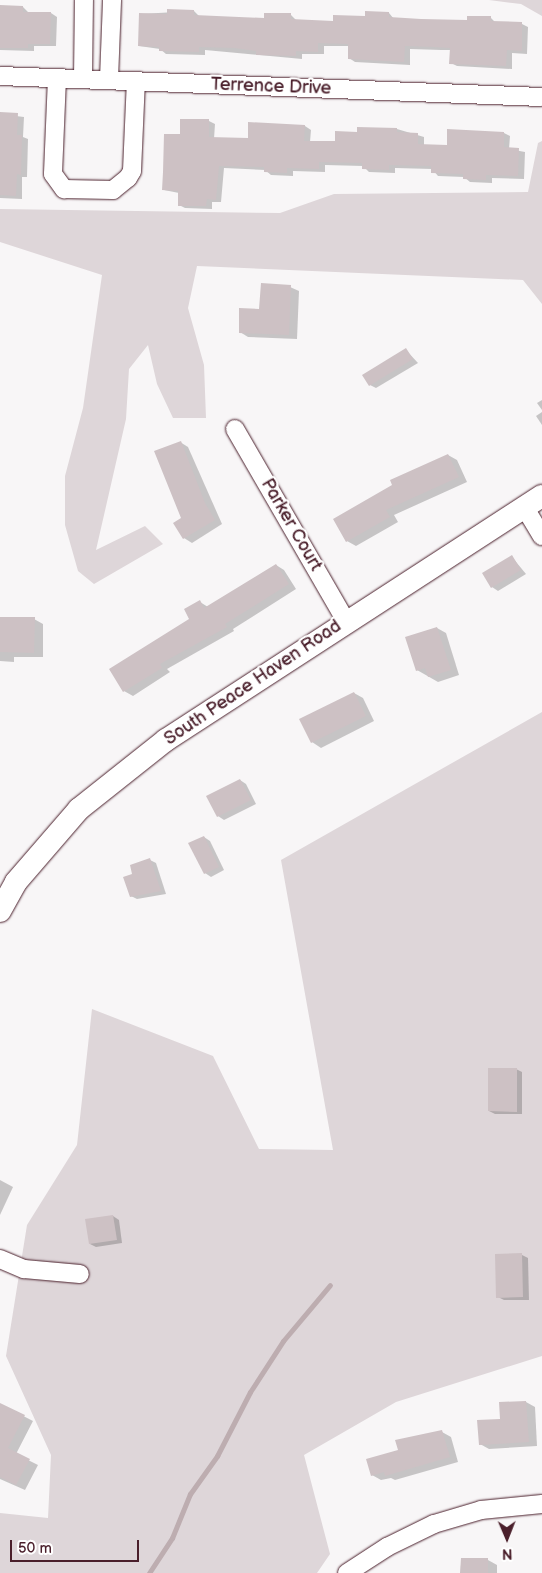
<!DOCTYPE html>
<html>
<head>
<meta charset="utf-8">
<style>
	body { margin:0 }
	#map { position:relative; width:542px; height:1573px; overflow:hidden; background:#f8f6f7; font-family:"Balsamiq Sans",sans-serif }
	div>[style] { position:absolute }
	.green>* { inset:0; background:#ded6d9 }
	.shadow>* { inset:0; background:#0003 }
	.stream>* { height:5px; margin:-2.5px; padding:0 2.5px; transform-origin:2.5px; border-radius:2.5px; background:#bdadb0 }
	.building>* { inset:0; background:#cdc1c4 }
	.roads { filter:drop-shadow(0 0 1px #4a1f2b) drop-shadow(0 0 1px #4a1f2b) }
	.minor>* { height:18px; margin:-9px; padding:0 9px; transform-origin:9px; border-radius:9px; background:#fff }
	.major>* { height:22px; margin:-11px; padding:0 11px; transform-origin:11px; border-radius:11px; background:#fff }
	span { translate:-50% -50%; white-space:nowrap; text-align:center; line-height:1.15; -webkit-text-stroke:4.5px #fff; paint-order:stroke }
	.street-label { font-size:18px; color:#4a1f2b }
	.north { position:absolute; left:482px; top:1513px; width:50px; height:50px; -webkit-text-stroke:4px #fff; paint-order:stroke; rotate:179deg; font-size:14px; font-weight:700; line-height:20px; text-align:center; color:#4a1f2b }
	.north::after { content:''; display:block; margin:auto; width:18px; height:22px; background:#4a1f2b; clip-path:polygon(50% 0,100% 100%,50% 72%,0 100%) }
	.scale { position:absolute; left:10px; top:1540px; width:129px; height:22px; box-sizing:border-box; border:2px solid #4a1f2b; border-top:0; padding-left:6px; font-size:15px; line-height:18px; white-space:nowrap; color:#4a1f2b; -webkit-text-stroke:4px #fff; paint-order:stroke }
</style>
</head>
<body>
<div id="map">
	<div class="green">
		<i style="clip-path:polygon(489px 0,542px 0,542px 16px,521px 4px)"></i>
		<i style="clip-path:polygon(542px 141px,542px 304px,523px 280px,197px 266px,188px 308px,204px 365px,206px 418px,173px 418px,157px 384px,148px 345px,129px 369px,126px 419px,96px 550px,145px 526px,163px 544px,94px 584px,78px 571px,65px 525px,65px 476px,83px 408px,102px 275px,0 242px,0 209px,280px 213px,334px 194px,528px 192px,538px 143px)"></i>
		<i style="clip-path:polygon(542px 712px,542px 1356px,396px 1402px,304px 1455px,330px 1554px,317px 1573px,0 1573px,0 1513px,48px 1518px,51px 1455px,6px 1356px,27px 1225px,77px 1145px,92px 1009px,213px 1056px,259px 1149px,333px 1150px,281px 860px)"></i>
	</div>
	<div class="shadow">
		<i style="clip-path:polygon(0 6px,23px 7px,29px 13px,51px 13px,57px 17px,56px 46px,34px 46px,34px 51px,0 50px)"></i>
		<i style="clip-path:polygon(194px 11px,200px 17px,265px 19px,291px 15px,297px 21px,334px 22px,389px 13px,394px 19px,468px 21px,490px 17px,496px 23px,522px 24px,528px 27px,527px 54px,512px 53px,512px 69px,457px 66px,451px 63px,451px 50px,441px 50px,410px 49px,410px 65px,355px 62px,349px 58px,349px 46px,324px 46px,324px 54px,302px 54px,302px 59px,205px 50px,205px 55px,166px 54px,160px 49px,139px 46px,140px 14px)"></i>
		<i style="clip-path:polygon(0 114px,24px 117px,23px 137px,28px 139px,27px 177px,22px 177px,22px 199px,0 198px)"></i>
		<i style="clip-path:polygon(209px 121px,215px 124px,214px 139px,249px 139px,305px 126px,311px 130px,310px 142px,336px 142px,358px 133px,397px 129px,424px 137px,424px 146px,448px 146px,504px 133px,510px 136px,509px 149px,525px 152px,524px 179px,492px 178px,492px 183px,470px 182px,464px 177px,438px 176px,432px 169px,395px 168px,395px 173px,369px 172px,363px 166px,325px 165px,325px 172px,293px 171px,293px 176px,271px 175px,265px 170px,224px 168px,221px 202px,212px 202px,212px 209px,185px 208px,179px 205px,179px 193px,164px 190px,181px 136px)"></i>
		<i style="clip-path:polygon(290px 287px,299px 291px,297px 339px,248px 337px,240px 332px,260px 310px)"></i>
		<i style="clip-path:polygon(406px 350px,418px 363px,376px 388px,370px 385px)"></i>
		<i style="clip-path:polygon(542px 400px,542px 410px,537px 403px)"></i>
		<i style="clip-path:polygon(542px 412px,542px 425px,536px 416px)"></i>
		<i style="clip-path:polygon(180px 442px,188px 447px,222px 524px,192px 543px,184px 538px)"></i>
		<i style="clip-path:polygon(448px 455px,457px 460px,467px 482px,394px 515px,398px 522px,356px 546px,347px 541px)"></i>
		<i style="clip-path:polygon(512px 557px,526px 574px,498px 591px,492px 587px)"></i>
		<i style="clip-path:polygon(276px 565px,284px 570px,296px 589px,233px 629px,234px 631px,167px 669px,170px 672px,133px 696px,124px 691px,191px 619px,200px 602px,208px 607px)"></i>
		<i style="clip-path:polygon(0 618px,34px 619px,43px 624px,43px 657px,14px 657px,14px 662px,0 661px)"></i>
		<i style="clip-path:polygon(437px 628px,446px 633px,459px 675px,438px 682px,417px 670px)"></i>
		<i style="clip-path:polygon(354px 693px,363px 698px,374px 721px,321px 748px,312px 742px)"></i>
		<i style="clip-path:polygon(240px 780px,246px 784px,256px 804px,224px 820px,218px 816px)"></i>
		<i style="clip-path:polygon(204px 837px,210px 841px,224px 870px,211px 877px,205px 873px)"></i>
		<i style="clip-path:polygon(150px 860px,156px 863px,166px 894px,137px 899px,131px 896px,134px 874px)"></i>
		<i style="clip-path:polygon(516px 1069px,522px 1072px,522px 1114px,495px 1114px,489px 1111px)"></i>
		<i style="clip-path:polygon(0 1180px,13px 1187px,0 1215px)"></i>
		<i style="clip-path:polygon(113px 1216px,119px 1220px,122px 1243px,96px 1247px,90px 1244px)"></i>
		<i style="clip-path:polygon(522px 1255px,528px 1258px,529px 1300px,504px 1300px,498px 1297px)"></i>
		<i style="clip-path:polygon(526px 1402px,535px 1407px,537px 1446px,489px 1449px,480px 1444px,502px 1420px)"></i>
		<i style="clip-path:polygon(0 1404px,33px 1421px,16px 1454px,38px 1465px,25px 1490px,0 1479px)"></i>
		<i style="clip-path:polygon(442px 1432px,451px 1437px,458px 1462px,395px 1480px,391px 1478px,381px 1480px,372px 1475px,400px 1450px)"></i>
		<i style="clip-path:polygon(488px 1560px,497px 1565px,497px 1573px,462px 1573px)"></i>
	</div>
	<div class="stream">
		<i style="left:149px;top:1573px;width:42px;rotate:-56.7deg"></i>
		<i style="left:172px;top:1538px;width:48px;rotate:-67.8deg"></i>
		<i style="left:190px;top:1494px;width:47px;rotate:-54.6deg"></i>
		<i style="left:217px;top:1456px;width:72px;rotate:-62.7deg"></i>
		<i style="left:250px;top:1392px;width:61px;rotate:-57.1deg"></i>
		<i style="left:283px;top:1341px;width:73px;rotate:-50deg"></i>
	</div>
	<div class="building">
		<i style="clip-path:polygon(0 5px,23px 6px,23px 12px,51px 12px,50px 44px,28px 44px,28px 48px,0 48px)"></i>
		<i style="clip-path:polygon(167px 9px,194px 10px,194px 15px,264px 18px,264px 13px,291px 13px,291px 19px,333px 21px,333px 15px,365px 16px,365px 11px,389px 12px,389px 17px,421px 19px,467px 20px,467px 16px,491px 16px,491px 21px,522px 22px,522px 51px,507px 50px,506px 66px,449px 64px,450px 48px,434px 47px,405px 46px,404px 62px,348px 59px,348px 44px,318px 43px,318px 52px,296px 51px,296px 56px,256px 55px,256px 51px,235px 48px,199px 47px,199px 52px,159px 51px,159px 47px,138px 46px,139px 13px,167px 14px)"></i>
		<i style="clip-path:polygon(0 112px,18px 113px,17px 135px,22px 135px,21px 175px,17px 174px,16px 196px,0 195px)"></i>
		<i style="clip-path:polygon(180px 119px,209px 119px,209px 137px,248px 138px,248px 122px,305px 125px,304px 141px,335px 141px,335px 131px,357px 132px,357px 127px,397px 128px,397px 132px,418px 133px,418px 144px,447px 145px,447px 129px,504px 132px,504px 147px,519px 148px,518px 176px,486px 175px,486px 180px,463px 179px,463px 174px,431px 173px,431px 166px,389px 165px,389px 170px,362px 169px,362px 163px,319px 162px,319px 169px,287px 168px,287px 173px,264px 172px,264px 167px,219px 166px,216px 200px,207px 199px,206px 206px,178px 206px,178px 191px,162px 190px,163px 172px,164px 134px,180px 134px)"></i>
		<i style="clip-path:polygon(261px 283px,291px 285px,289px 335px,239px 333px,239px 308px,259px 309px)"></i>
		<i style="clip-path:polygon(406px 348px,413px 359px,369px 386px,362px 375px)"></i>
		<i style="clip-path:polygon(181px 441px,205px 503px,215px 520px,183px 539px,173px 523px,181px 518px,154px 451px)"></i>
		<i style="clip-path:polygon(448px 454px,459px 477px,386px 510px,390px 517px,346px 542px,333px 519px,392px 485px,390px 480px)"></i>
		<i style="clip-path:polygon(512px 555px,521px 570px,491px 588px,482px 573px)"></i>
		<i style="clip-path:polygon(276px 564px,289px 584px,225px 624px,227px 627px,160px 664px,162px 668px,123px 692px,109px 669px,189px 619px,184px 609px,200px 600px,204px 608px)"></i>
		<i style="clip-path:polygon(0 617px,35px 617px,34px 653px,0 652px)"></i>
		<i style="clip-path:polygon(437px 627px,451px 670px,428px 677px,425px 668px,416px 671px,405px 637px)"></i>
		<i style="clip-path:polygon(354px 692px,366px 716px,311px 743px,299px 719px)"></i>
		<i style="clip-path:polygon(240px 779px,251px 800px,217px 817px,206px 796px)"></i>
		<i style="clip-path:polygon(204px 836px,219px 867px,204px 874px,188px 843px)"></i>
		<i style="clip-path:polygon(150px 858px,161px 891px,130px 897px,123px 877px,132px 874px,130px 865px)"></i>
		<i style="clip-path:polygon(488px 1068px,517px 1068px,517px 1112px,488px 1111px)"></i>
		<i style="clip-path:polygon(113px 1215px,117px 1240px,89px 1244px,85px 1219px)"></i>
		<i style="clip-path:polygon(522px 1253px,523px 1297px,496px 1298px,495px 1254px)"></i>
		<i style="clip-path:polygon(526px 1401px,529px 1442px,479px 1445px,477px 1420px,500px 1419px,499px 1402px)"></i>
		<i style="clip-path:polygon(0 1403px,25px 1415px,8px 1448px,30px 1459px,16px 1485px,0 1477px)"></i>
		<i style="clip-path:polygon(442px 1430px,450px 1457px,385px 1476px,384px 1472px,371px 1476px,366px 1459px,398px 1450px,395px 1440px)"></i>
		<i style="clip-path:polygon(461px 1558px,488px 1558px,488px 1573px,460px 1573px)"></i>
	</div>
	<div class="roads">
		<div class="minor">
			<i style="left:0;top:76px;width:542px;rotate:2.22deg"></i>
			<i style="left:57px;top:78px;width:96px;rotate:92.4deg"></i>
			<i style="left:53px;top:174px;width:19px;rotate:54deg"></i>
			<i style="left:64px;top:189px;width:49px;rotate:1.2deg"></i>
			<i style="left:113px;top:190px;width:19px;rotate:-39deg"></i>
			<i style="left:128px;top:178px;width:8px;rotate:-60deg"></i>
			<i style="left:132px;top:171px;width:90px;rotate:-87.5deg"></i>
			<i style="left:83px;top:78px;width:78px;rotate:-89.3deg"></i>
			<i style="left:109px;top:79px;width:79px;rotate:-87.8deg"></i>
			<i style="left:235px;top:429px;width:222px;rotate:60deg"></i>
			<i style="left:525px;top:508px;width:33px;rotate:59deg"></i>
			<i style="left:0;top:1259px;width:26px;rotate:23deg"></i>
			<i style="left:24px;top:1269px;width:56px;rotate:5.1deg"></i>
			<i style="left:347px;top:1573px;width:48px;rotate:-33deg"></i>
			<i style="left:387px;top:1547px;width:52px;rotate:-26.1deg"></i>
			<i style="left:434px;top:1524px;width:49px;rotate:-16.6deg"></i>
			<i style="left:481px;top:1510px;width:61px;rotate:-5.6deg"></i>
		</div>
		<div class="major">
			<i style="left:0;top:911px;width:33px;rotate:-61deg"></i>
			<i style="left:16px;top:882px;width:96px;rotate:-49.2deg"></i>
			<i style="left:79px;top:809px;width:111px;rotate:-38.4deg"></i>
			<i style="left:166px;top:740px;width:448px;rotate:-33deg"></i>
		</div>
	</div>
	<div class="street-label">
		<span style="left:271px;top:87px;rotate:2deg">Terrence Drive</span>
		<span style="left:291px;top:525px;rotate:60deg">Parker Court</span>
		<span style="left:253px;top:683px;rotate:-34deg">South Peace Haven Road</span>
	</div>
	<div class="north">N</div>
	<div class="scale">50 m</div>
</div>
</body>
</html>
